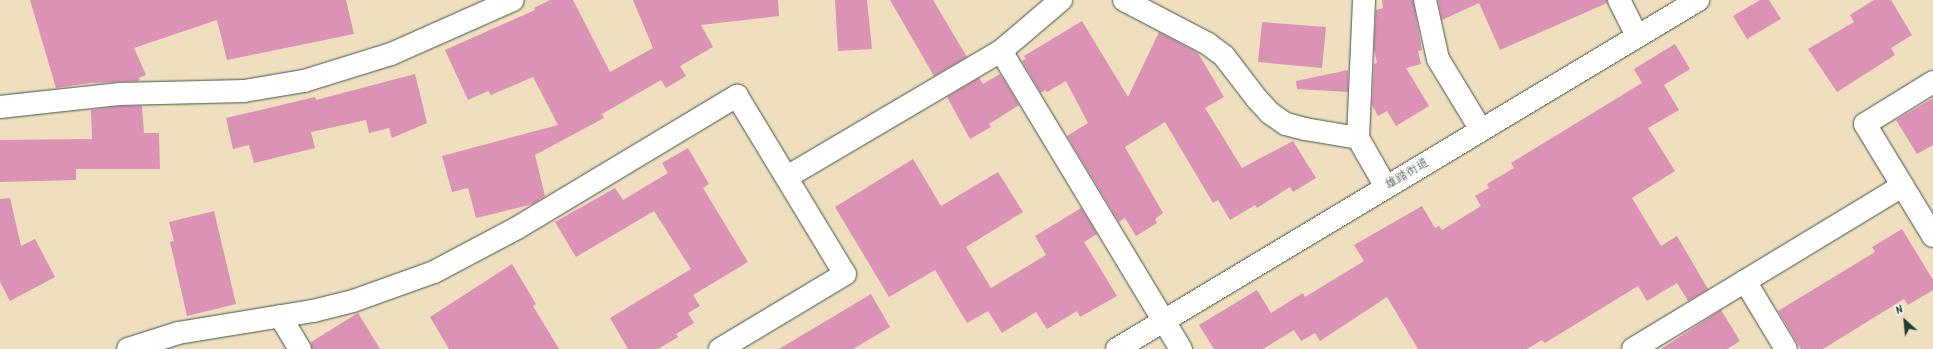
<!DOCTYPE html>
<html>
<head>
<meta charset="utf-8">
<style>
	body { margin:0 }
	#map { position:relative; width:1933px; height:349px; overflow:hidden; background:#efdfbf; font-family:Kalam,"Klee One",sans-serif }
	div>[style] { position:absolute }
	.building>* { inset:0; background:#db92b5 }
	.roads { filter:drop-shadow(0 0 1px #3e5549) drop-shadow(0 0 1px #3e5549) }
	.minor>* { height:22px; margin:-11px; padding:0 11px; transform-origin:11px; border-radius:11px; background:#fff }
	.tertiary>* { height:22px; margin:-11px; padding:0 11px; transform-origin:11px; border-radius:11px; background:#fff }
	span { translate:-50% -50%; white-space:nowrap; text-align:center; line-height:1.15; -webkit-text-stroke:3px #fdfcf7; paint-order:stroke }
	.street-label { font-size:12px; color:#1f3d34 }
	.north { position:absolute; left:1885px; top:301px; width:40px; height:40px; -webkit-text-stroke:3px #fdfcf7; paint-order:stroke; rotate:333deg; font-size:11px; font-weight:700; line-height:16px; text-align:center; color:#1f3d34 }
	.north::after { content:''; display:block; margin:auto; width:14px; height:18px; background:#1f3d34; clip-path:polygon(50% 0,100% 100%,50% 72%,0 100%) }
</style>
</head>
<body>
<div id="map">
	<div class="building">
		<i style="clip-path:polygon(30px 0,346px 0,354px 34px,227px 60px,217px 20px,134px 48px,146px 75px,139px 78px,139px 81px,91px 83px,56px 88px)"></i>
		<i style="clip-path:polygon(550px 0,573px 0,610px 72px,653px 48px,633px 0,778px 0,779px 16px,701px 25px,713px 47px,680px 66px,686px 76px,666px 88px,661px 80px,602px 114px,604px 118px,535px 155px,545px 196px,533px 204px,476px 218px,468px 188px,452px 192px,442px 156px,558px 125px,533px 77px,491px 95px,488px 91px,468px 100px,445px 50px,535px 10px,534px 8px)"></i>
		<i style="clip-path:polygon(835px 0,867px 0,872px 49px,838px 51px)"></i>
		<i style="clip-path:polygon(890px 0,933px 0,967px 57px,934px 76px)"></i>
		<i style="clip-path:polygon(1382px 0,1413px 0,1422px 50px,1418px 51px,1421px 64px,1406px 68px,1429px 106px,1396px 126px,1387px 111px,1378px 116px,1372px 105px,1374px 64px,1377px 63px,1374px 49px,1376px 10px,1383px 8px)"></i>
		<i style="clip-path:polygon(1438px 0,1607px 0,1607px 3px,1500px 50px,1479px 3px,1442px 20px)"></i>
		<i style="clip-path:polygon(1760px 0,1769px 0,1781px 19px,1747px 39px,1733px 16px)"></i>
		<i style="clip-path:polygon(1874px 0,1891px 0,1912px 35px,1891px 48px,1895px 55px,1837px 92px,1808px 49px,1854px 22px,1850px 15px)"></i>
		<i style="clip-path:polygon(1082px 21px,1128px 97px,1159px 32px,1198px 53px,1224px 97px,1205px 108px,1242px 168px,1293px 141px,1316px 178px,1293px 192px,1290px 187px,1257px 208px,1255px 205px,1230px 220px,1218px 200px,1213px 203px,1165px 122px,1125px 147px,1163px 213px,1155px 219px,1157px 223px,1136px 236px,1125px 218px,1119px 222px,1067px 136px,1088px 123px,1066px 81px,1047px 92px,1045px 90px,1041px 93px,1022px 61px,1026px 59px,1024px 56px)"></i>
		<i style="clip-path:polygon(1262px 22px,1326px 27px,1322px 68px,1258px 62px)"></i>
		<i style="clip-path:polygon(1675px 44px,1690px 69px,1664px 85px,1679px 110px,1648px 128px,1675px 171px,1632px 198px,1661px 246px,1677px 236px,1708px 289px,1688px 301px,1677px 283px,1647px 301px,1638px 286px,1545px 343px,1542px 340px,1527px 349px,1418px 349px,1387px 297px,1320px 341px,1315px 333px,1301px 341px,1294px 330px,1263px 349px,1214px 349px,1199px 325px,1257px 290px,1271px 313px,1303px 293px,1305px 297px,1364px 261px,1354px 245px,1422px 206px,1435px 228px,1439px 226px,1442px 230px,1481px 206px,1475px 196px,1489px 188px,1487px 184px,1514px 168px,1511px 163px,1642px 83px,1634px 69px)"></i>
		<i style="clip-path:polygon(1348px 70px,1348px 92px,1297px 89px,1296px 81px)"></i>
		<i style="clip-path:polygon(415px 74px,427px 123px,392px 138px,389px 128px,369px 133px,366px 120px,311px 132px,315px 148px,254px 163px,249px 145px,233px 149px,226px 118px,315px 97px,316px 100px)"></i>
		<i style="clip-path:polygon(1000px 74px,1019px 105px,989px 124px,991px 127px,970px 139px,947px 97px,979px 78px,983px 84px)"></i>
		<i style="clip-path:polygon(1933px 98px,1933px 145px,1917px 154px,1896px 120px)"></i>
		<i style="clip-path:polygon(121px 106px,142px 106px,144px 133px,159px 133px,160px 169px,76px 169px,76px 180px,0 182px,0 140px,92px 139px,91px 110px)"></i>
		<i style="clip-path:polygon(688px 148px,709px 184px,703px 188px,748px 262px,693px 295px,700px 306px,688px 313px,694px 323px,676px 334px,678px 337px,658px 349px,628px 349px,610px 318px,691px 269px,654px 211px,576px 257px,555px 222px,615px 188px,623px 200px,668px 173px,662px 163px)"></i>
		<i style="clip-path:polygon(913px 159px,941px 206px,998px 172px,1023px 212px,966px 247px,991px 288px,1046px 255px,1035px 236px,1081px 208px,1097px 234px,1084px 242px,1117px 296px,1080px 317px,1077px 311px,1047px 329px,1036px 312px,1002px 333px,988px 311px,967px 323px,935px 270px,889px 297px,835px 207px)"></i>
		<i style="clip-path:polygon(10px 198px,21px 246px,35px 239px,55px 277px,10px 301px,0 282px,0 199px)"></i>
		<i style="clip-path:polygon(214px 211px,236px 304px,187px 316px,170px 242px,174px 241px,169px 222px)"></i>
		<i style="clip-path:polygon(1902px 229px,1933px 280px,1933px 290px,1908px 305px,1904px 299px,1823px 349px,1801px 349px,1778px 311px,1875px 252px,1872px 247px)"></i>
		<i style="clip-path:polygon(512px 264px,536px 304px,533px 306px,559px 349px,449px 349px,430px 317px)"></i>
		<i style="clip-path:polygon(871px 294px,890px 327px,853px 349px,779px 349px)"></i>
		<i style="clip-path:polygon(1721px 310px,1740px 341px,1727px 349px,1661px 349px)"></i>
		<i style="clip-path:polygon(358px 313px,380px 349px,312px 349px,311px 342px)"></i>
	</div>
	<div class="roads">
		<div class="minor">
			<i style="left:1124px;top:0;width:95px;rotate:27.6deg"></i>
			<i style="left:1208px;top:44px;width:20px;rotate:37deg"></i>
			<i style="left:1224px;top:56px;width:54px;rotate:52.5deg"></i>
			<i style="left:1257px;top:99px;width:19px;rotate:47deg"></i>
			<i style="left:1270px;top:113px;width:19px;rotate:35deg"></i>
			<i style="left:1286px;top:124px;width:20px;rotate:15deg"></i>
			<i style="left:1305px;top:129px;width:54px;rotate:9.6deg"></i>
			<i style="left:1358px;top:138px;width:56px;rotate:60.3deg"></i>
			<i style="left:1425px;top:0;width:60px;rotate:77.6deg"></i>
			<i style="left:1438px;top:59px;width:83px;rotate:58.8deg"></i>
			<i style="left:1619px;top:0;width:40px;rotate:63.4deg"></i>
			<i style="left:1001px;top:51px;width:315px;rotate:58.9deg"></i>
			<i style="left:1933px;top:82px;width:80px;rotate:148.3deg"></i>
			<i style="left:1865px;top:124px;width:131px;rotate:58.7deg"></i>
			<i style="left:0;top:107px;width:121px;rotate:-6.2deg"></i>
			<i style="left:120px;top:94px;width:124px;rotate:-1.4deg"></i>
			<i style="left:244px;top:91px;width:61px;rotate:-9.5deg"></i>
			<i style="left:304px;top:81px;width:91px;rotate:-17.2deg"></i>
			<i style="left:391px;top:54px;width:133px;rotate:-23.9deg"></i>
			<i style="left:1358px;top:138px;width:138px;rotate:-87.5deg"></i>
			<i style="left:787px;top:177px;width:248px;rotate:-30.5deg"></i>
			<i style="left:1001px;top:51px;width:79px;rotate:-40.4deg"></i>
			<i style="left:1745px;top:281px;width:79px;rotate:58.9deg"></i>
			<i style="left:280px;top:316px;width:39px;rotate:59deg"></i>
			<i style="left:128px;top:349px;width:52px;rotate:-17.7deg"></i>
			<i style="left:178px;top:333px;width:137px;rotate:-9.3deg"></i>
			<i style="left:313px;top:311px;width:41px;rotate:-14deg"></i>
			<i style="left:353px;top:301px;width:86px;rotate:-19.7deg"></i>
			<i style="left:434px;top:272px;width:94px;rotate:-27.9deg"></i>
			<i style="left:517px;top:228px;width:257px;rotate:-31deg"></i>
			<i style="left:737px;top:96px;width:208px;rotate:58.8deg"></i>
			<i style="left:845px;top:274px;width:146px;rotate:149deg"></i>
			<i style="left:1633px;top:349px;width:315px;rotate:-31.2deg"></i>
		</div>
		<div class="tertiary">
			<i style="left:1164px;top:321px;width:33px;rotate:59deg"></i>
			<i style="left:1117px;top:349px;width:678px;rotate:-30.99deg"></i>
		</div>
	</div>
	<div class="street-label">
		<span style="left:1407px;top:174px;rotate:-31deg">雄踏街道</span>
	</div>
	<div class="north">N</div>
</div>
</body>
</html>
